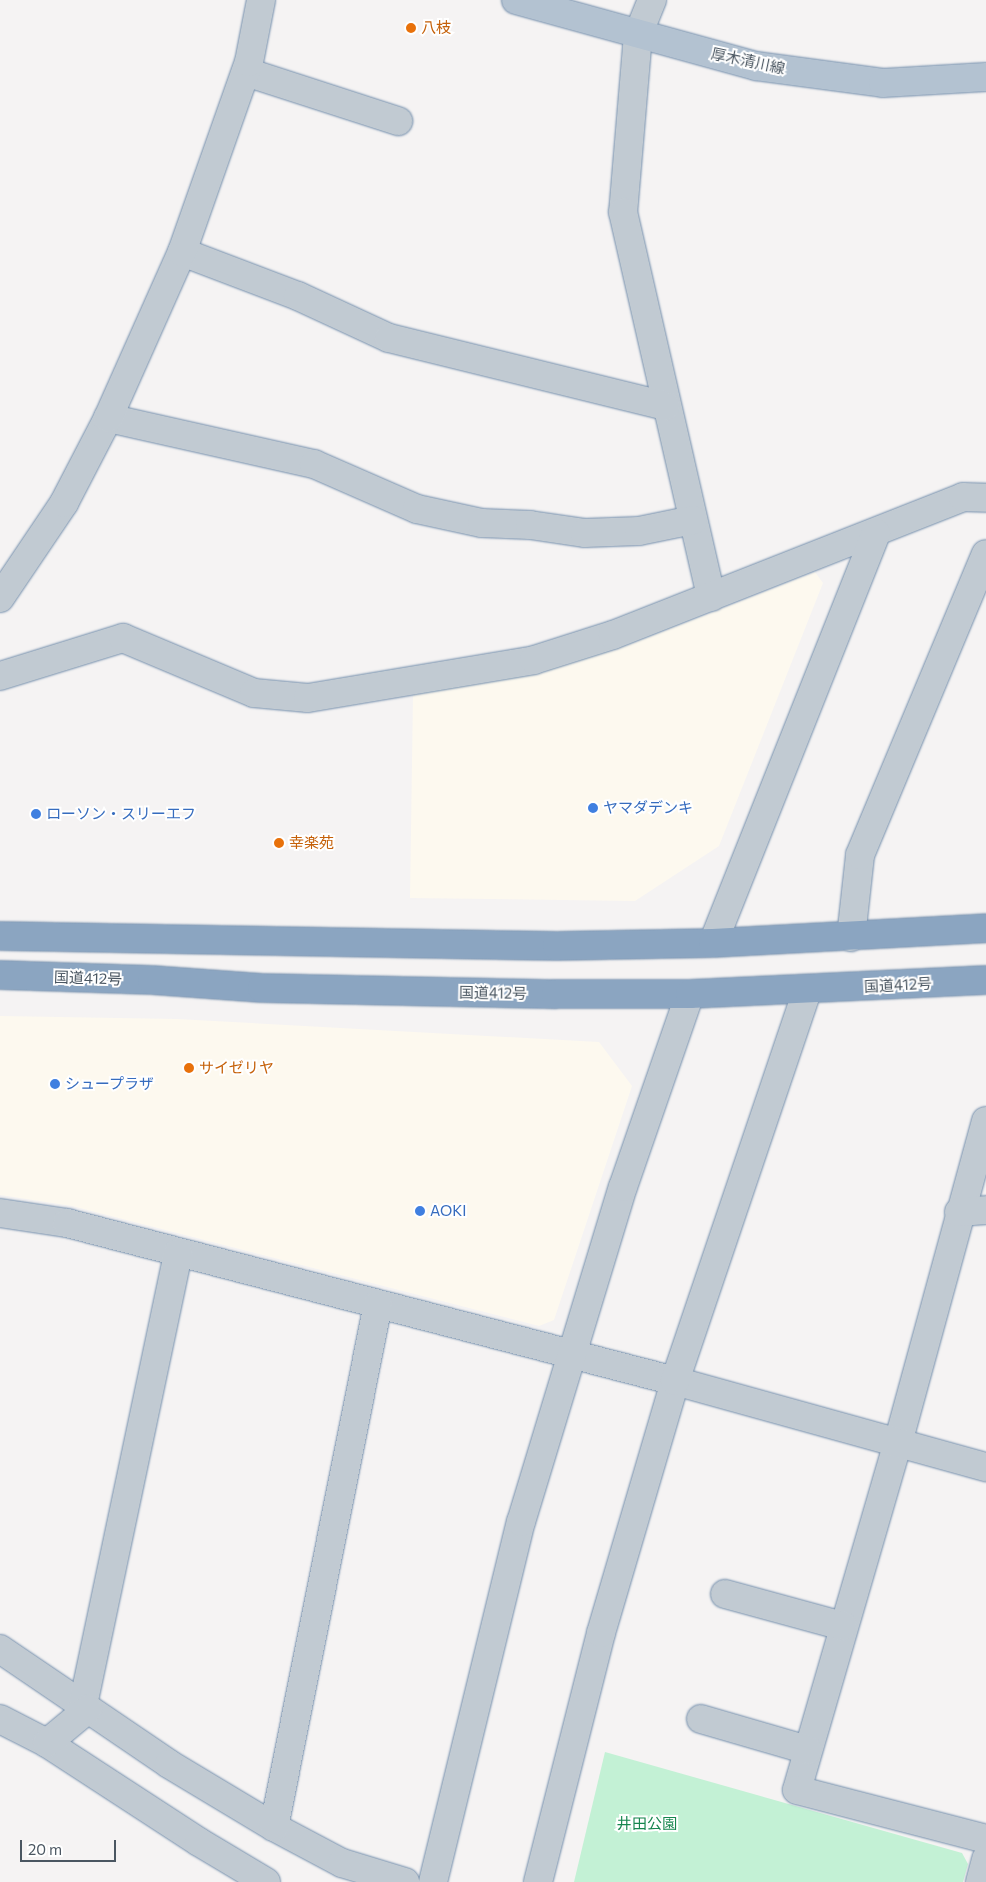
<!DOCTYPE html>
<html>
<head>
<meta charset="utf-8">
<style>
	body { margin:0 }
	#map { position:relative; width:986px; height:1882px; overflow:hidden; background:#f5f3f3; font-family:Commissioner,"Noto Sans JP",sans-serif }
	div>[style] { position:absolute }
	.commercial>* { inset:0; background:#fdf9ef }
	.green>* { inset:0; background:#c3f1d5 }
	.roads { filter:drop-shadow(0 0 1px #7690ad) drop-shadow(0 0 1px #7690ad) }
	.minor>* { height:28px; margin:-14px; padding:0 14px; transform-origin:14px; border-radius:14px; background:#c1cad2 }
	.major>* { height:28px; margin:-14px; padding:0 14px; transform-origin:14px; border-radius:14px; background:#b3c2d1 }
	.highway>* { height:28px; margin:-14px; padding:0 14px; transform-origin:14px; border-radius:14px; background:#8ba5c1 }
	.dots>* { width:14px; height:14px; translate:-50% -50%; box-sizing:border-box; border:2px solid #fff; border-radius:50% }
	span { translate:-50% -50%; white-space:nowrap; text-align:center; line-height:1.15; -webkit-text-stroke:4px #fff; paint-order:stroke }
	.food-label { font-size:15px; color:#c56008 }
	.left { translate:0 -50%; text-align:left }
	.street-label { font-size:15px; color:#4a5661 }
	.shop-label { font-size:15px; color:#366cbe }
	.park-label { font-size:15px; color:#17864f }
	.scale { position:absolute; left:20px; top:1840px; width:96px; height:22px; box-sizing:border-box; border:2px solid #4a5661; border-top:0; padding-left:6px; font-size:15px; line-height:18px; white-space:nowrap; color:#4a5661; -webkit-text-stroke:4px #fff; paint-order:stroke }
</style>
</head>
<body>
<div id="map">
	<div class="commercial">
		<i style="clip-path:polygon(815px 572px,823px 583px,719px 846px,635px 901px,410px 898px,413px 694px,531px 675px,623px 647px)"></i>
		<i style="clip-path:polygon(0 1016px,177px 1019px,599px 1042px,632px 1086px,554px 1320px,539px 1326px,72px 1206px,0 1195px)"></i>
	</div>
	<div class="green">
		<i style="clip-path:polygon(605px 1752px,962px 1853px,968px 1864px,963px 1882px,574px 1882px)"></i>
	</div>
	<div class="roads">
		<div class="minor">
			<i style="left:652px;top:0;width:38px;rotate:112deg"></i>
			<i style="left:638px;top:35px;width:178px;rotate:94.8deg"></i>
			<i style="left:623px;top:212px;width:395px;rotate:77.1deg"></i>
			<i style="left:246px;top:72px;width:160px;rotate:17.9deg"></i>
			<i style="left:182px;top:252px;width:124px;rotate:20.8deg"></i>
			<i style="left:298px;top:296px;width:100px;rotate:24.8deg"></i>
			<i style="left:389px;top:338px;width:285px;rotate:13.8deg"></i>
			<i style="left:108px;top:418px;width:211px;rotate:12.6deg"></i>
			<i style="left:314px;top:464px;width:112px;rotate:23.6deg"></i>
			<i style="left:417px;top:509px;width:66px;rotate:12.2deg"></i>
			<i style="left:482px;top:523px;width:48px;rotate:2.4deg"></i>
			<i style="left:530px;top:525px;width:56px;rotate:8.3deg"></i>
			<i style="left:585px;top:533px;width:54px;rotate:-2.1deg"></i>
			<i style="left:639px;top:531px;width:55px;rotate:-11.5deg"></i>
			<i style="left:0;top:598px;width:115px;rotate:-56deg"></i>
			<i style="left:64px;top:503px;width:96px;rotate:-62.6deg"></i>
			<i style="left:108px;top:418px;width:182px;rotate:-66deg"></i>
			<i style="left:182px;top:252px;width:201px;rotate:-70.6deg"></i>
			<i style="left:249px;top:62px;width:63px;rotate:-79deg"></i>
			<i style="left:0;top:676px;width:129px;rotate:-17.2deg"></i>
			<i style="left:123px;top:638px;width:142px;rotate:22.8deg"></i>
			<i style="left:254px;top:693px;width:54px;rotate:5.3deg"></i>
			<i style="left:308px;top:698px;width:229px;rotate:-9.5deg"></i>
			<i style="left:534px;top:660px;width:83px;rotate:-17.6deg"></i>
			<i style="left:613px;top:635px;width:376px;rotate:-21.5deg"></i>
			<i style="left:963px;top:497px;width:23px;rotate:2deg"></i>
			<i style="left:851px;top:937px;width:82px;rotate:-83.7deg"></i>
			<i style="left:860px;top:855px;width:326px;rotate:-67.3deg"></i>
			<i style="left:713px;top:943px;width:441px;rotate:-68.3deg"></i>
			<i style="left:986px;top:1121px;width:333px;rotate:105.3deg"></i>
			<i style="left:898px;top:1442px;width:362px;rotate:106.2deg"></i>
			<i style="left:797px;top:1790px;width:195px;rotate:14.5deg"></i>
			<i style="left:959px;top:1212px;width:27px;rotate:-4deg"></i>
			<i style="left:0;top:1213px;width:68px;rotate:8.5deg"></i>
			<i style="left:67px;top:1223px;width:628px;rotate:14.57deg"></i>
			<i style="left:675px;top:1381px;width:323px;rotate:15.5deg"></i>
			<i style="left:725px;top:1594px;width:122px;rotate:15.2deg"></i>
			<i style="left:0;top:1649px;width:204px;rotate:34.2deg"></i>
			<i style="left:169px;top:1764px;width:122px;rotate:31deg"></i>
			<i style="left:274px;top:1827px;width:77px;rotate:27.9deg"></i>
			<i style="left:342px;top:1863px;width:66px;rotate:16.8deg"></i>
			<i style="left:83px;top:1705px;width:462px;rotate:-78.1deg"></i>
			<i style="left:0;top:1719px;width:53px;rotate:27.1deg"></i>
			<i style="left:47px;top:1743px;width:181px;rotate:33.1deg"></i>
			<i style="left:199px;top:1842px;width:78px;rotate:30.8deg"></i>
			<i style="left:701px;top:1719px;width:111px;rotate:16.2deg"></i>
			<i style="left:47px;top:1743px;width:53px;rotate:-39.7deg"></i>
			<i style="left:274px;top:1827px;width:533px;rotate:-78.75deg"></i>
			<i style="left:433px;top:1882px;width:371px;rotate:-76.3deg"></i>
			<i style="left:521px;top:1522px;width:350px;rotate:-73.1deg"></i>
			<i style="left:623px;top:1187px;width:204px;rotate:-70.9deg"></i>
			<i style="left:538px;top:1882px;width:257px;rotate:-75.8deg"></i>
			<i style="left:601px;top:1633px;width:263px;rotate:-73.6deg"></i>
			<i style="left:675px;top:1381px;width:413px;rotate:-71.3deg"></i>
			<i style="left:980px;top:1882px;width:24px;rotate:-75deg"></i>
		</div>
		<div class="major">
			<i style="left:516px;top:0;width:249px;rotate:15.4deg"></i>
			<i style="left:756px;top:66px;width:128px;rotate:7.6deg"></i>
			<i style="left:883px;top:83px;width:103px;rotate:-3.3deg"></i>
		</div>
		<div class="highway">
			<i style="left:0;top:936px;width:557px;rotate:1.03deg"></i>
			<i style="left:557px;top:946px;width:156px;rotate:-1.1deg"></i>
			<i style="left:713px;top:943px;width:273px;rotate:-3.1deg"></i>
			<i style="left:0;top:975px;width:152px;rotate:1.9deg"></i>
			<i style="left:152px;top:980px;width:110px;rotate:4.2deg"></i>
			<i style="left:262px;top:988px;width:294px;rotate:1.2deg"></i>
			<i style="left:556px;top:994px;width:134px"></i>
			<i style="left:690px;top:994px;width:296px;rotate:-2.7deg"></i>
		</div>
	</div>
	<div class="dots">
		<i style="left:411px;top:28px;background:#e8710a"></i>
		<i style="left:593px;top:808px;background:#3f7fe0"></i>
		<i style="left:36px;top:814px;background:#3f7fe0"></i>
		<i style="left:279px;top:843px;background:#e8710a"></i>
		<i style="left:189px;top:1068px;background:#e8710a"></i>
		<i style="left:55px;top:1084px;background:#3f7fe0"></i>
		<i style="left:420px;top:1211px;background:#3f7fe0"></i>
	</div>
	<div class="food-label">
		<span class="left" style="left:421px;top:28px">八枝</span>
		<span class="left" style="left:289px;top:843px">幸楽苑</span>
		<span class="left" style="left:199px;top:1068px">サイゼリヤ</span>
	</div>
	<div class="street-label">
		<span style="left:748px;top:61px;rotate:12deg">厚木清川線</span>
		<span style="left:88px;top:978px;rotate:2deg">国道412号</span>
		<span style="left:898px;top:985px;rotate:-3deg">国道412号</span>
		<span style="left:493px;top:993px;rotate:1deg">国道412号</span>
	</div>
	<div class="shop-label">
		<span class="left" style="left:603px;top:808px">ヤマダデンキ</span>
		<span class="left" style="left:46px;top:814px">ローソン・スリーエフ</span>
		<span class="left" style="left:65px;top:1084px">シュープラザ</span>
		<span class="left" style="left:430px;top:1211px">AOKI</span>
	</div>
	<div class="park-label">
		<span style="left:647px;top:1824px">井田公園</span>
	</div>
	<div class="scale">20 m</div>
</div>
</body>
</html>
